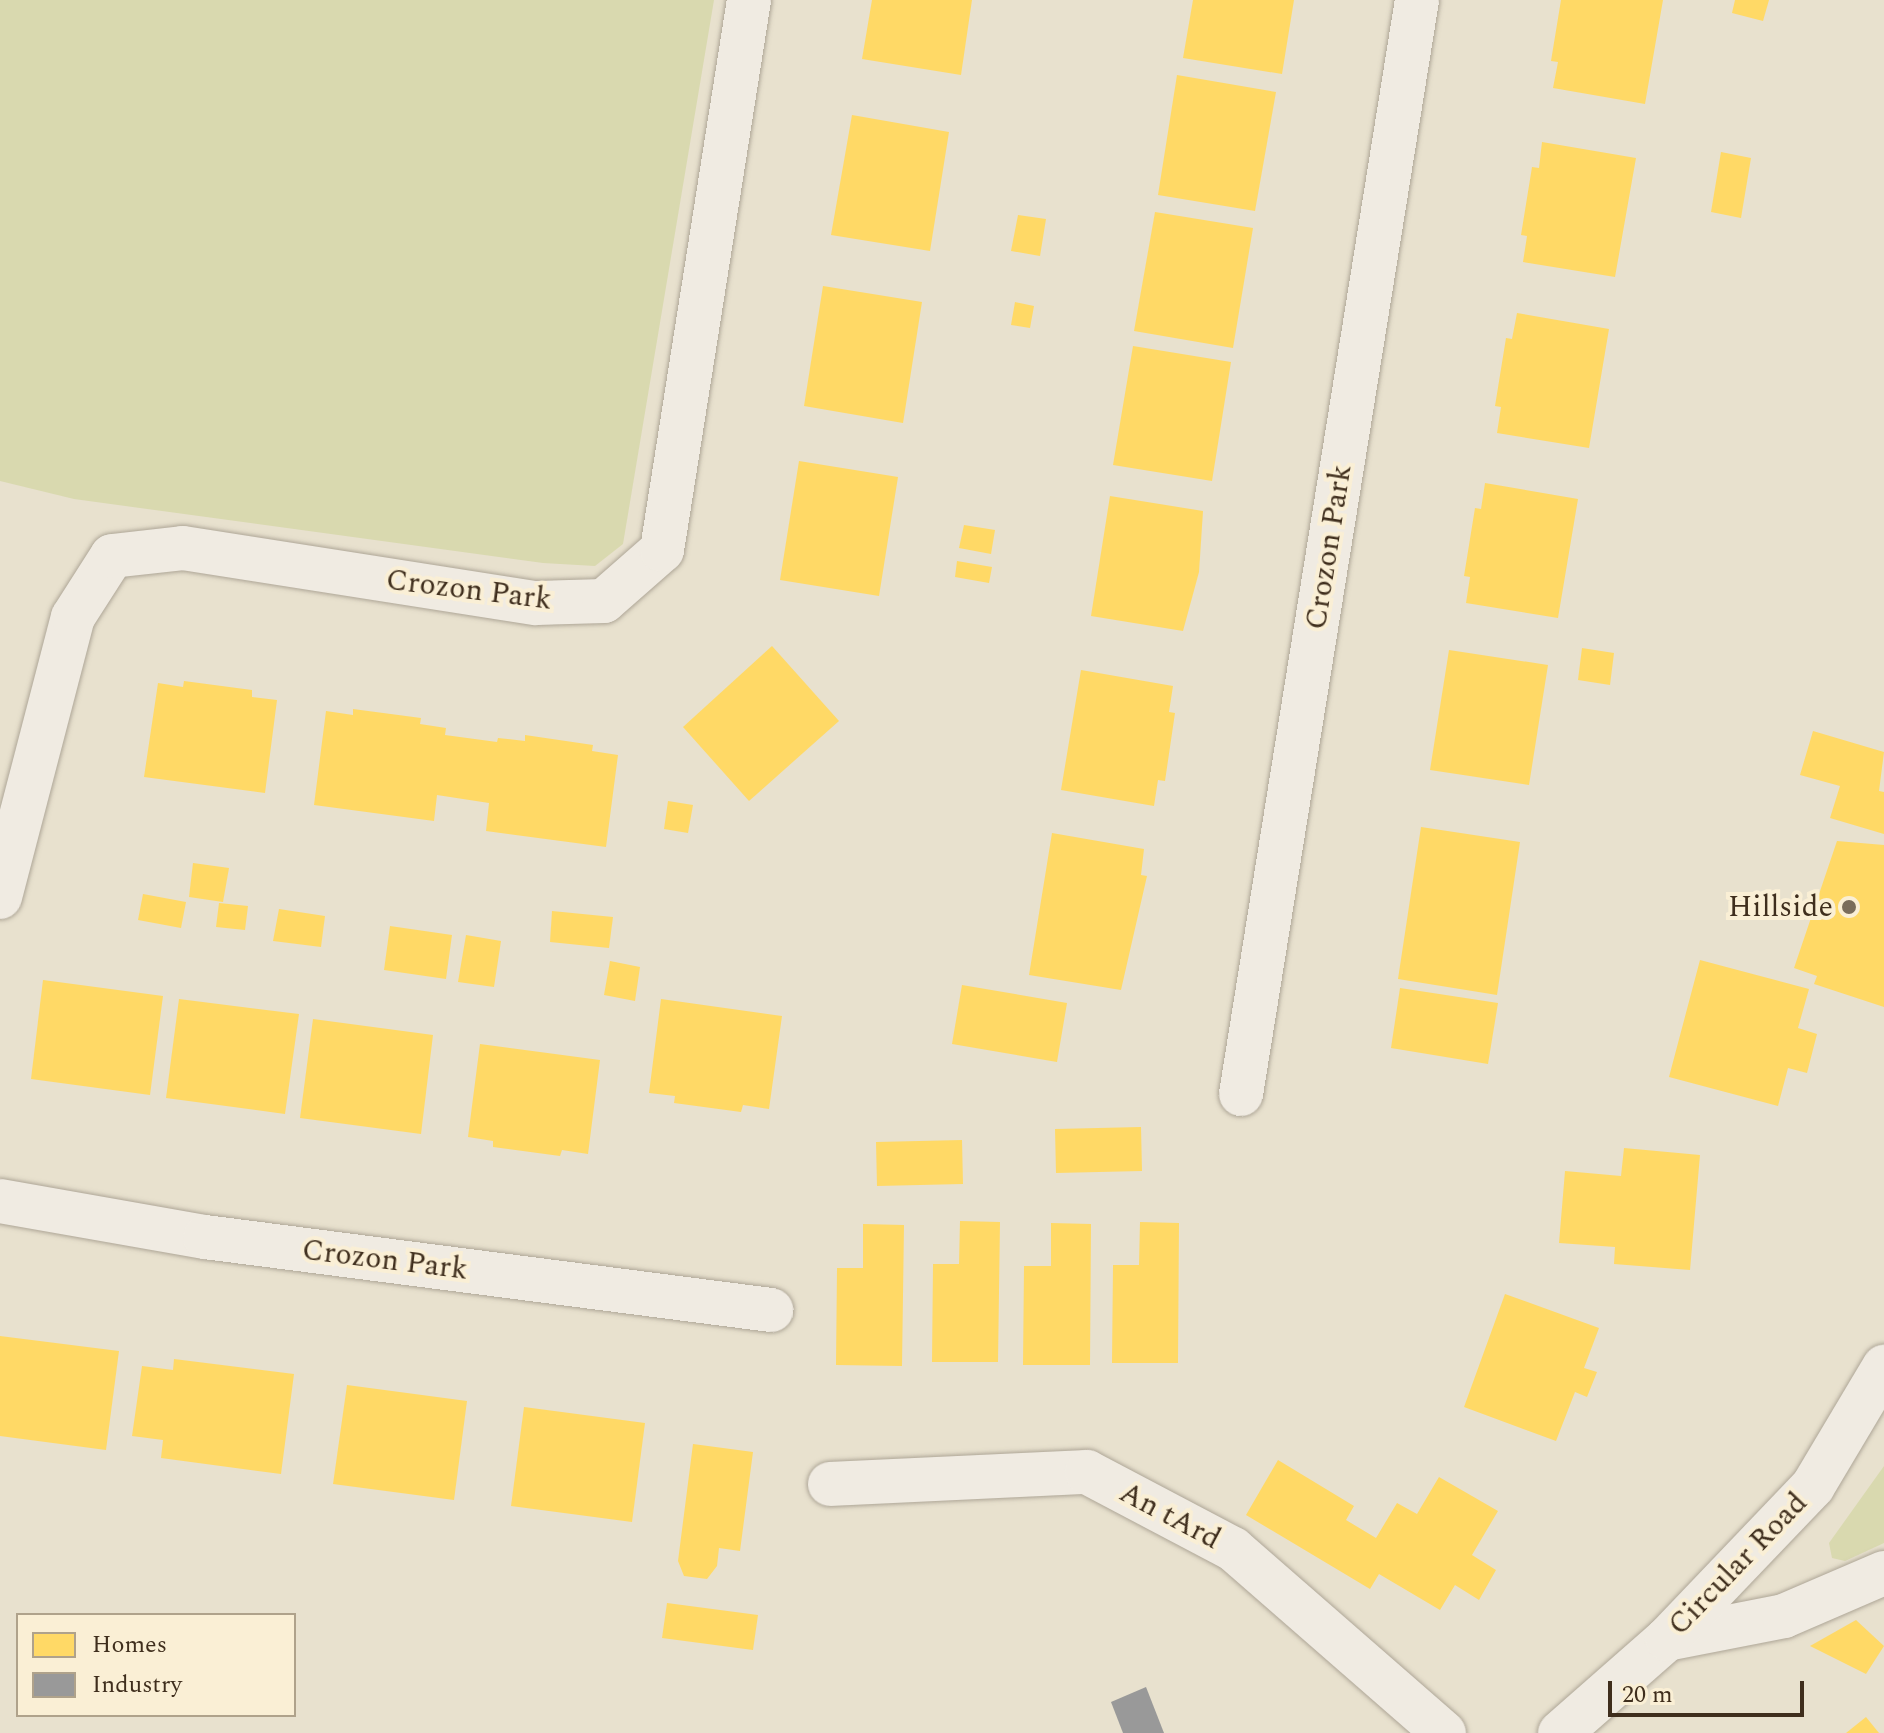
<!DOCTYPE html>
<html>
<head>
<meta charset="utf-8">
<style>
	body { margin:0 }
	#map { position:relative; width:1884px; height:1733px; overflow:hidden; background:#e8e1ce; font-family:Spectral,serif }
	div>[style] { position:absolute }
	.green>* { inset:0; background:#d9d9af }
	.homes>* { inset:0; background:#ffd966 }
	.industry>* { inset:0; background:#999 }
	.roads { filter:drop-shadow(0 0 2px #aea697) drop-shadow(0 0 2px #aea697) }
	.minor>* { height:44px; margin:-22px; padding:0 22px; transform-origin:22px; border-radius:22px; background:#f0ebe2 }
	.dots>* { width:22px; height:22px; translate:-50% -50%; box-sizing:border-box; border:4px solid #faefd5; border-radius:50% }
	span { translate:-50% -50%; white-space:nowrap; text-align:center; line-height:1.15; -webkit-text-stroke:8px #faefd5; paint-order:stroke }
	.street-label { font-size:30px; color:#3f2e1d }
	.poi-label { font-size:30px; color:#3f2e1d }
	.right { translate:-100% -50%; text-align:right }
	.legend { position:absolute; left:16px; top:1613px; width:280px; height:104px; box-sizing:border-box; background:#faefd5; border:2px solid #afa28b; margin:0; padding:10px 14px; list-style:none; font-size:24px; color:#3f2e1d }
	.legend li { display:flex; align-items:center; gap:16px; height:40px }
	.legend b { width:40px; border:2px solid #afa28b }
	.scale { position:absolute; left:1608px; top:1681px; width:196px; height:36px; box-sizing:border-box; border:4px solid #3f2e1d; border-top:0; padding-left:10px; font-size:24px; line-height:28px; white-space:nowrap; color:#3f2e1d; -webkit-text-stroke:6px #faefd5; paint-order:stroke }
</style>
</head>
<body>
<div id="map">
	<div class="green">
		<i style="clip-path:polygon(0 0,714px 0,623px 544px,595px 566px,543px 563px,74px 499px,0 481px)"></i>
		<i style="clip-path:polygon(1884px 1466px,1884px 1543px,1845px 1561px,1832px 1558px,1829px 1543px)"></i>
	</div>
	<div class="homes">
		<i style="clip-path:polygon(872px 0,972px 0,961px 75px,862px 59px)"></i>
		<i style="clip-path:polygon(1193px 0,1294px 0,1282px 74px,1183px 58px)"></i>
		<i style="clip-path:polygon(1561px 0,1663px 0,1645px 104px,1553px 88px,1558px 62px,1551px 61px)"></i>
		<i style="clip-path:polygon(1735px 0,1769px 0,1763px 21px,1732px 13px)"></i>
		<i style="clip-path:polygon(1177px 75px,1276px 92px,1255px 211px,1158px 195px)"></i>
		<i style="clip-path:polygon(852px 115px,949px 132px,930px 251px,831px 235px)"></i>
		<i style="clip-path:polygon(1542px 142px,1636px 158px,1615px 277px,1523px 262px,1527px 236px,1521px 235px,1532px 167px,1539px 168px)"></i>
		<i style="clip-path:polygon(1721px 152px,1751px 158px,1741px 218px,1711px 212px)"></i>
		<i style="clip-path:polygon(1155px 212px,1253px 228px,1233px 348px,1134px 331px)"></i>
		<i style="clip-path:polygon(1018px 215px,1046px 219px,1040px 256px,1011px 251px)"></i>
		<i style="clip-path:polygon(823px 286px,922px 302px,903px 423px,804px 406px)"></i>
		<i style="clip-path:polygon(1015px 302px,1034px 306px,1030px 328px,1011px 325px)"></i>
		<i style="clip-path:polygon(1517px 313px,1609px 329px,1589px 448px,1497px 433px,1501px 407px,1495px 406px,1506px 338px,1512px 339px)"></i>
		<i style="clip-path:polygon(1133px 346px,1231px 362px,1212px 481px,1113px 465px)"></i>
		<i style="clip-path:polygon(799px 461px,898px 477px,879px 596px,780px 580px)"></i>
		<i style="clip-path:polygon(1485px 483px,1578px 499px,1558px 618px,1466px 603px,1470px 577px,1464px 576px,1475px 508px,1481px 509px)"></i>
		<i style="clip-path:polygon(1110px 496px,1203px 511px,1199px 572px,1183px 631px,1091px 616px)"></i>
		<i style="clip-path:polygon(964px 525px,995px 530px,991px 554px,959px 548px)"></i>
		<i style="clip-path:polygon(957px 561px,992px 567px,989px 583px,955px 577px)"></i>
		<i style="clip-path:polygon(772px 646px,839px 721px,749px 801px,683px 727px)"></i>
		<i style="clip-path:polygon(1582px 648px,1614px 653px,1610px 685px,1578px 680px)"></i>
		<i style="clip-path:polygon(1449px 650px,1548px 665px,1529px 785px,1430px 770px)"></i>
		<i style="clip-path:polygon(1081px 670px,1173px 686px,1169px 712px,1175px 713px,1165px 781px,1158px 780px,1154px 806px,1061px 790px)"></i>
		<i style="clip-path:polygon(184px 681px,252px 690px,252px 697px,277px 700px,265px 793px,144px 777px,158px 683px,183px 687px)"></i>
		<i style="clip-path:polygon(353px 709px,421px 718px,420px 724px,446px 728px,445px 735px,497px 742px,498px 738px,525px 741px,525px 735px,593px 745px,592px 751px,618px 755px,606px 847px,486px 831px,489px 803px,437px 795px,434px 821px,314px 805px,326px 711px,353px 715px)"></i>
		<i style="clip-path:polygon(1813px 731px,1884px 752px,1879px 791px,1884px 792px,1884px 834px,1830px 818px,1840px 786px,1800px 775px)"></i>
		<i style="clip-path:polygon(668px 801px,693px 805px,688px 833px,664px 829px)"></i>
		<i style="clip-path:polygon(1421px 827px,1520px 842px,1497px 995px,1398px 979px)"></i>
		<i style="clip-path:polygon(1052px 833px,1144px 849px,1141px 875px,1147px 876px,1121px 990px,1029px 975px)"></i>
		<i style="clip-path:polygon(1837px 841px,1884px 845px,1884px 1007px,1814px 984px,1817px 976px,1794px 968px)"></i>
		<i style="clip-path:polygon(193px 863px,229px 868px,223px 902px,189px 897px)"></i>
		<i style="clip-path:polygon(143px 894px,186px 902px,181px 928px,138px 920px)"></i>
		<i style="clip-path:polygon(219px 903px,248px 906px,245px 930px,216px 927px)"></i>
		<i style="clip-path:polygon(279px 909px,325px 916px,321px 947px,273px 941px)"></i>
		<i style="clip-path:polygon(552px 911px,613px 917px,609px 948px,550px 942px)"></i>
		<i style="clip-path:polygon(390px 926px,452px 935px,446px 979px,384px 970px)"></i>
		<i style="clip-path:polygon(466px 935px,501px 941px,494px 987px,458px 982px)"></i>
		<i style="clip-path:polygon(1700px 960px,1809px 989px,1798px 1028px,1817px 1034px,1807px 1073px,1788px 1068px,1778px 1106px,1669px 1077px)"></i>
		<i style="clip-path:polygon(610px 961px,640px 967px,635px 1001px,604px 995px)"></i>
		<i style="clip-path:polygon(43px 980px,163px 996px,150px 1095px,31px 1079px)"></i>
		<i style="clip-path:polygon(962px 985px,1067px 1003px,1057px 1062px,952px 1044px)"></i>
		<i style="clip-path:polygon(1400px 988px,1498px 1003px,1488px 1064px,1391px 1048px)"></i>
		<i style="clip-path:polygon(179px 999px,299px 1014px,285px 1114px,166px 1098px)"></i>
		<i style="clip-path:polygon(661px 999px,782px 1016px,769px 1109px,743px 1105px,741px 1112px,674px 1103px,675px 1096px,649px 1093px)"></i>
		<i style="clip-path:polygon(313px 1019px,433px 1035px,421px 1134px,300px 1118px)"></i>
		<i style="clip-path:polygon(480px 1044px,600px 1060px,588px 1154px,562px 1150px,560px 1156px,493px 1147px,493px 1141px,468px 1137px)"></i>
		<i style="clip-path:polygon(1141px 1127px,1142px 1171px,1056px 1173px,1055px 1129px)"></i>
		<i style="clip-path:polygon(962px 1140px,963px 1184px,877px 1186px,876px 1142px)"></i>
		<i style="clip-path:polygon(1624px 1148px,1700px 1155px,1690px 1270px,1614px 1264px,1615px 1247px,1559px 1243px,1565px 1171px,1621px 1176px)"></i>
		<i style="clip-path:polygon(960px 1221px,1000px 1222px,998px 1362px,932px 1362px,933px 1264px,959px 1264px)"></i>
		<i style="clip-path:polygon(1140px 1222px,1179px 1223px,1178px 1363px,1112px 1363px,1113px 1265px,1139px 1265px)"></i>
		<i style="clip-path:polygon(1051px 1223px,1091px 1224px,1090px 1365px,1023px 1365px,1024px 1266px,1051px 1266px)"></i>
		<i style="clip-path:polygon(863px 1224px,904px 1225px,902px 1366px,836px 1365px,837px 1268px,863px 1268px)"></i>
		<i style="clip-path:polygon(1505px 1294px,1599px 1328px,1584px 1368px,1597px 1372px,1587px 1397px,1575px 1392px,1556px 1441px,1464px 1407px)"></i>
		<i style="clip-path:polygon(0 1336px,119px 1351px,106px 1450px,0 1436px)"></i>
		<i style="clip-path:polygon(174px 1359px,294px 1374px,281px 1474px,161px 1458px,163px 1440px,132px 1436px,142px 1366px,173px 1370px)"></i>
		<i style="clip-path:polygon(347px 1385px,467px 1401px,454px 1500px,333px 1484px)"></i>
		<i style="clip-path:polygon(524px 1407px,645px 1423px,632px 1522px,511px 1506px)"></i>
		<i style="clip-path:polygon(693px 1444px,753px 1452px,740px 1551px,719px 1548px,717px 1566px,707px 1579px,684px 1576px,678px 1561px)"></i>
		<i style="clip-path:polygon(1278px 1460px,1354px 1506px,1346px 1520px,1376px 1538px,1397px 1503px,1417px 1514px,1439px 1477px,1498px 1511px,1472px 1555px,1496px 1570px,1479px 1600px,1455px 1585px,1440px 1610px,1379px 1574px,1370px 1589px,1246px 1515px)"></i>
		<i style="clip-path:polygon(667px 1603px,758px 1615px,753px 1650px,662px 1638px)"></i>
		<i style="clip-path:polygon(1856px 1620px,1884px 1646px,1866px 1674px,1810px 1646px)"></i>
		<i style="clip-path:polygon(1866px 1717px,1879px 1733px,1846px 1733px)"></i>
	</div>
	<div class="industry">
		<i style="clip-path:polygon(1146px 1687px,1164px 1733px,1123px 1733px,1111px 1702px)"></i>
	</div>
	<div class="roads">
		<div class="minor">
			<i style="left:0;top:897px;width:289px;rotate:-75.4deg"></i>
			<i style="left:73px;top:617px;width:72px;rotate:-57.4deg"></i>
			<i style="left:112px;top:556px;width:71px;rotate:-6.4deg"></i>
			<i style="left:183px;top:548px;width:357px;rotate:8.9deg"></i>
			<i style="left:536px;top:603px;width:68px;rotate:-1.7deg"></i>
			<i style="left:604px;top:601px;width:77px;rotate:-41.3deg"></i>
			<i style="left:662px;top:550px;width:557px;rotate:-81.01deg"></i>
			<i style="left:1241px;top:1094px;width:1108px;rotate:-80.86deg"></i>
			<i style="left:0;top:1201px;width:208px;rotate:10deg"></i>
			<i style="left:205px;top:1237px;width:571px;rotate:7.35deg"></i>
			<i style="left:830px;top:1484px;width:257px;rotate:-2.7deg"></i>
			<i style="left:1087px;top:1472px;width:165px;rotate:27.8deg"></i>
			<i style="left:1233px;top:1549px;width:280px;rotate:41.1deg"></i>
			<i style="left:1667px;top:1639px;width:119px;rotate:-11.1deg"></i>
			<i style="left:1784px;top:1616px;width:109px;rotate:-23.3deg"></i>
			<i style="left:1560px;top:1733px;width:142px;rotate:-41.3deg"></i>
			<i style="left:1667px;top:1639px;width:211px;rotate:-46.3deg"></i>
			<i style="left:1813px;top:1486px;width:139px;rotate:-59.2deg"></i>
		</div>
	</div>
	<div class="dots">
		<i style="left:1849px;top:907px;background:#7a6d5b"></i>
	</div>
	<div class="street-label">
		<span style="left:1329px;top:547px;rotate:-81deg">Crozon Park</span>
		<span style="left:469px;top:590px;rotate:7deg">Crozon Park</span>
		<span style="left:385px;top:1260px;rotate:7deg">Crozon Park</span>
		<span style="left:1170px;top:1516px;rotate:28deg">An tArd</span>
		<span style="left:1738px;top:1564px;rotate:-46deg">Circular Road</span>
	</div>
	<div class="poi-label">
		<span class="right" style="left:1833px;top:907px">Hillside</span>
	</div>
	<ul class="legend">
	<li><b style="height:22px;background:#ffd966"></b>Homes</li>
	<li><b style="height:22px;background:#999"></b>Industry</li>
	</ul>
	<div class="scale">20 m</div>
</div>
</body>
</html>
